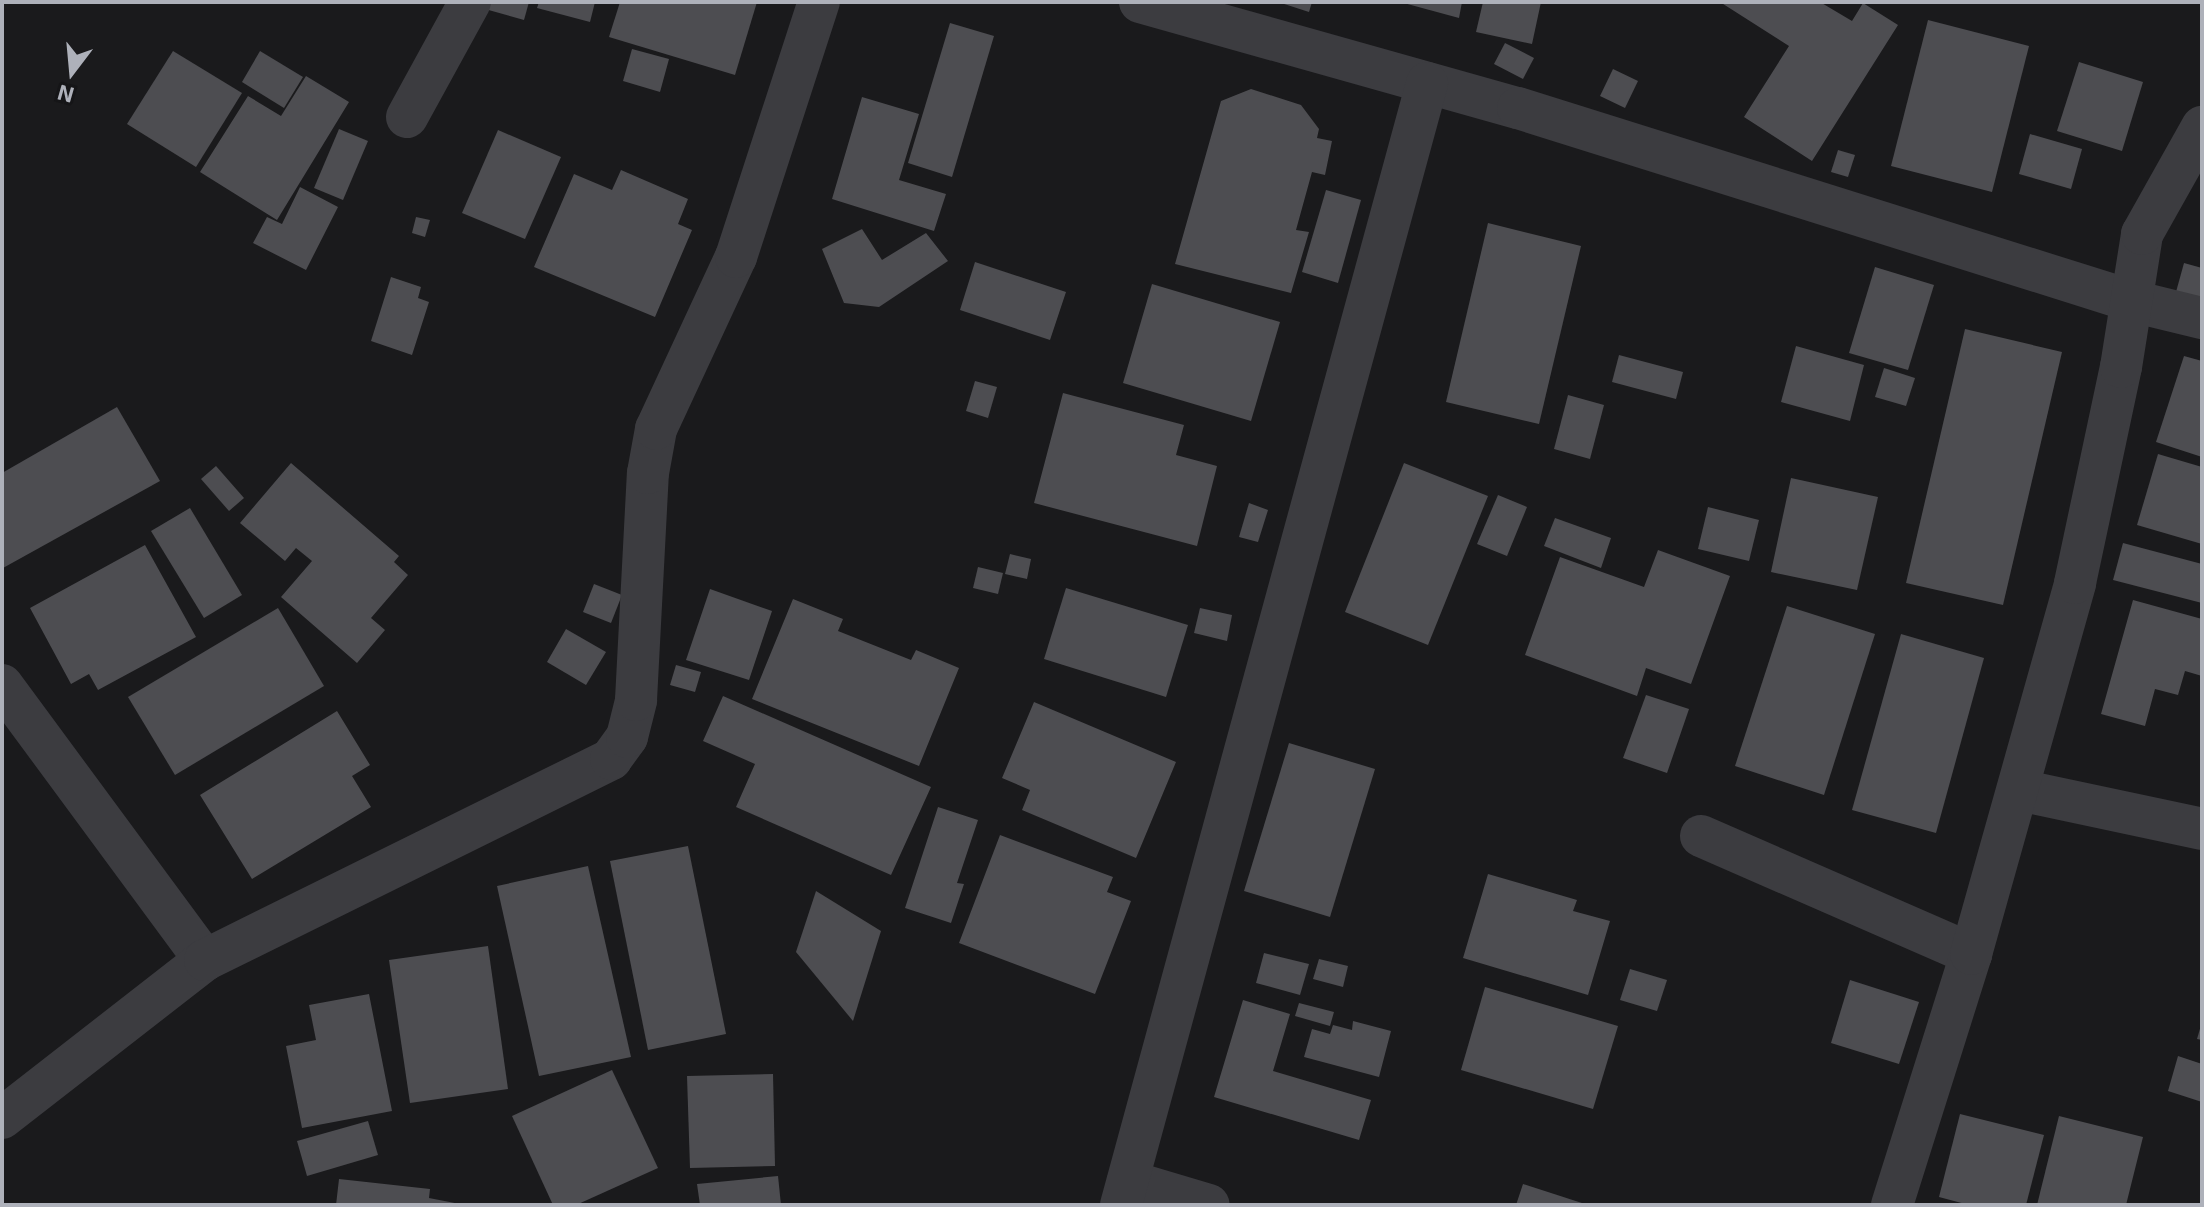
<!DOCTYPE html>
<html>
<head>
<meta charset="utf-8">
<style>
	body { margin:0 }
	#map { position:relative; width:2204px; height:1207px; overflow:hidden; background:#1a1a1c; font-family:"Exo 2",sans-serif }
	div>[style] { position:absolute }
	.building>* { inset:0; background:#4d4d51 }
	.street>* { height:42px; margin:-21px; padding:0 21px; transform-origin:21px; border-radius:21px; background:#3c3c40 }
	span { translate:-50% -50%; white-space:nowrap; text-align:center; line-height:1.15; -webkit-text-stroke:7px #151517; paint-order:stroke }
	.frame { position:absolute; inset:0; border:4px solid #aeb1ba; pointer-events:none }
	.north { position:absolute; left:32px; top:32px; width:80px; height:80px; -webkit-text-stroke:6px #151517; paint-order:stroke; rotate:196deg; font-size:22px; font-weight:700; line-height:32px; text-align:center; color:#aeb1ba }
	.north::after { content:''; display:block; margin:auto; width:28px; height:36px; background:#aeb1ba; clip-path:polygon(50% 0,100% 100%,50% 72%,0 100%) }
</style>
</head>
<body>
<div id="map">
	<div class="building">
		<i style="clip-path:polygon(487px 2px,529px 2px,524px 20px,485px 9px)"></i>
		<i style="clip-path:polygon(539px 2px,595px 2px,590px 22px,537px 8px)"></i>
		<i style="clip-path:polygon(620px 2px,757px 2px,735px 75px,609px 37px)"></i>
		<i style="clip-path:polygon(1278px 2px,1312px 2px,1309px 12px)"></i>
		<i style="clip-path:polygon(1400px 2px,1462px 2px,1459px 18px)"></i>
		<i style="clip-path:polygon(1483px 2px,1541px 2px,1532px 44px,1476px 32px)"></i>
		<i style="clip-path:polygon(1720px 2px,1820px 2px,1852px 21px,1863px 3px,1898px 25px,1812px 161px,1744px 117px,1789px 46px)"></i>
		<i style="clip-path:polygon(1928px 20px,2029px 46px,1992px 192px,1891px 166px)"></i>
		<i style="clip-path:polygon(950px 23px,994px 36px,952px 177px,908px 163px)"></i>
		<i style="clip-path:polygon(1505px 43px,1534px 58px,1523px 79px,1494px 64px)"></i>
		<i style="clip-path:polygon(632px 49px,669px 59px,660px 92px,623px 81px)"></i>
		<i style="clip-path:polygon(173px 51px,242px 93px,196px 167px,127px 124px)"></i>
		<i style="clip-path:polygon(260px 51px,303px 77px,284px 108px,242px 82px)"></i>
		<i style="clip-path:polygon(2079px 62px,2143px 82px,2122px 151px,2057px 131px)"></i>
		<i style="clip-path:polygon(1613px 69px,1638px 81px,1625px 108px,1600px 96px)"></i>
		<i style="clip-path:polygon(306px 76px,349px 102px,277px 220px,200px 172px,248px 96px,281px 116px)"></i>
		<i style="clip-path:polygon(1251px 89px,1301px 105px,1319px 129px,1317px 138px,1332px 141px,1325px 175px,1312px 172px,1296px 230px,1309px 232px,1291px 293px,1175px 264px,1221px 101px)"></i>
		<i style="clip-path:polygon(862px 97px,919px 114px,899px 180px,946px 194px,934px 231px,832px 199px)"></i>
		<i style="clip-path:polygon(339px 129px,368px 141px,343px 200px,314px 188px)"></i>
		<i style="clip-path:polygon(498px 130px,561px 157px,525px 239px,462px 213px)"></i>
		<i style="clip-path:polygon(2030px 134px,2082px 149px,2071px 189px,2019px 174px)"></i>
		<i style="clip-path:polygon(1838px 150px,1855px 155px,1848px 177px,1831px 172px)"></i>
		<i style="clip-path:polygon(621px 170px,688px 199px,678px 224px,692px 230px,655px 317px,534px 267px,574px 174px,612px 190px)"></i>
		<i style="clip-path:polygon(300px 187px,338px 207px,306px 270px,253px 243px,267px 217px,282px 224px)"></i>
		<i style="clip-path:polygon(1326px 190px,1361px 200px,1338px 283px,1302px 272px)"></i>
		<i style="clip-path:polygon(416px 217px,430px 220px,425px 237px,412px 233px)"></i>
		<i style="clip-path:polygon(1488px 223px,1581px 246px,1539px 424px,1446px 402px)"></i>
		<i style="clip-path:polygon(862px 229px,882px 260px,926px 233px,948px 261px,879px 307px,844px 303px,822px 249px)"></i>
		<i style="clip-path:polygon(975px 262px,1066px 292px,1050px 340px,960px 310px)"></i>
		<i style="clip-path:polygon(2184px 263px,2202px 268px,2202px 298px,2176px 292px)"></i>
		<i style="clip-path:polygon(1875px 267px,1934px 285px,1908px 370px,1849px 353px)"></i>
		<i style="clip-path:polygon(391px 277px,421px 287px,418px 298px,429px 302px,412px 355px,371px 341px)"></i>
		<i style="clip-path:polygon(1152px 284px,1280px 322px,1251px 421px,1123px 383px)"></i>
		<i style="clip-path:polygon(1965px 329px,2062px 352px,2003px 605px,1906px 583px)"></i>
		<i style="clip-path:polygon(1796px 346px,1864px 365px,1850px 421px,1781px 402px)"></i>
		<i style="clip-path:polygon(1619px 355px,1683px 372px,1676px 399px,1612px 382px)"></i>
		<i style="clip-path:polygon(2184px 356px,2202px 361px,2202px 457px,2156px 442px)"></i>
		<i style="clip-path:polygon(1884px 368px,1915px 378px,1906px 406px,1875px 397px)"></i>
		<i style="clip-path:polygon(975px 381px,997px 387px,988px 418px,966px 411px)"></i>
		<i style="clip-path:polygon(1063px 393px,1184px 425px,1176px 455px,1217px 466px,1197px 546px,1034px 503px)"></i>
		<i style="clip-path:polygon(1568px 395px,1604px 405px,1590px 459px,1554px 449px)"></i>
		<i style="clip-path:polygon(117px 407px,160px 481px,3px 568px,2px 473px)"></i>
		<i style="clip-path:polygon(2158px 454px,2202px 467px,2202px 544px,2137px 525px)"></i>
		<i style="clip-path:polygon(291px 463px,399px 556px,394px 562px,408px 575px,371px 618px,385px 630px,357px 663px,281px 597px,312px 561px,296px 548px,285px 561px,240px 523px)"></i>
		<i style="clip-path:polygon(1404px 463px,1488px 496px,1428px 645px,1345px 612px)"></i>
		<i style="clip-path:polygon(216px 466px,244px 498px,229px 511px,201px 479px)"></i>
		<i style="clip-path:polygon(1791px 478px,1878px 497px,1857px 590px,1771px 572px)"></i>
		<i style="clip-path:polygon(1498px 495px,1527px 507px,1507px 556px,1477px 544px)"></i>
		<i style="clip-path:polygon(1249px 503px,1268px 510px,1258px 542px,1239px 537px)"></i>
		<i style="clip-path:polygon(1708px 507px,1759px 520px,1749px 561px,1698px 549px)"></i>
		<i style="clip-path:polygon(190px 508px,242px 595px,204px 618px,151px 531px)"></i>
		<i style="clip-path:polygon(1555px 518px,1611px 538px,1601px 568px,1544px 546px)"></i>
		<i style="clip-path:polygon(2123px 543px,2202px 564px,2202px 603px,2113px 580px)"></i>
		<i style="clip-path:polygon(145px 545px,196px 637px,98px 690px,89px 674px,71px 684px,30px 608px)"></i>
		<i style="clip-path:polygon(1658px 550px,1730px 576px,1691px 684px,1646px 668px,1637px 696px,1525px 655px,1560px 557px,1644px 587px)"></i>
		<i style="clip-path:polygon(1010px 554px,1031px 559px,1027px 579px,1005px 574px)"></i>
		<i style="clip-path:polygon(978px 567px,1003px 573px,998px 594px,973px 588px)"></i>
		<i style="clip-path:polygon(594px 584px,622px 595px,611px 623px,583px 612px)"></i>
		<i style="clip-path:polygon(1066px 588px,1188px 625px,1166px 697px,1044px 659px)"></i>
		<i style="clip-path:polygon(710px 589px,772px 611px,749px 680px,686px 660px)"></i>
		<i style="clip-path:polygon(793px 599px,843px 619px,838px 631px,911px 660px,916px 650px,959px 668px,919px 766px,752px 699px)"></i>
		<i style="clip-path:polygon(2133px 600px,2202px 619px,2202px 676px,2185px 671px,2178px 695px,2155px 689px,2145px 726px,2101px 714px)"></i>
		<i style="clip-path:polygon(1787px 606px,1875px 634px,1824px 795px,1735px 766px)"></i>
		<i style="clip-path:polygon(278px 608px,324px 686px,175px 775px,128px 697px)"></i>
		<i style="clip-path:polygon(1200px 608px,1232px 615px,1227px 641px,1194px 633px)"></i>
		<i style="clip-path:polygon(566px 629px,606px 652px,586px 685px,547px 662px)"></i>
		<i style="clip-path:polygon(1901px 634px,1984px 658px,1936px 833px,1852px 810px)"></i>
		<i style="clip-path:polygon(676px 665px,701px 672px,695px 692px,670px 685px)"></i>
		<i style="clip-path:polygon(1646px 695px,1689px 709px,1667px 773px,1623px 758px)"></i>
		<i style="clip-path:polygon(723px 696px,931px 787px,891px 875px,736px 807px,755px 764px,703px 741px)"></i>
		<i style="clip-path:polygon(1034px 702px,1176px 762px,1136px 858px,1022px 810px,1030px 790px,1002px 778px)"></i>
		<i style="clip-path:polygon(337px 711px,370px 765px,352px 776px,371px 807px,252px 879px,200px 795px)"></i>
		<i style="clip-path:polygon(1289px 743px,1375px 769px,1330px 917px,1244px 891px)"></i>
		<i style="clip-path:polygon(938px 807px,978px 820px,957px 883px,964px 884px,951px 923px,905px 908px)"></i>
		<i style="clip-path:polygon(1000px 835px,1113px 877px,1107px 892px,1131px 901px,1095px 994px,959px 943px)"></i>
		<i style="clip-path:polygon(688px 846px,726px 1034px,648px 1050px,610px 861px)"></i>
		<i style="clip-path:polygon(588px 866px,631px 1057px,539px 1076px,497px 886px)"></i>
		<i style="clip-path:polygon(1488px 874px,1577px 900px,1573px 911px,1610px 921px,1588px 995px,1463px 958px)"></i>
		<i style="clip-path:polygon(816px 891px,881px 931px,853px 1021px,796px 952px)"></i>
		<i style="clip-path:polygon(488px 946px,508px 1089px,410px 1103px,389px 960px)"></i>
		<i style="clip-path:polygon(1264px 953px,1309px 964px,1300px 995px,1256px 983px)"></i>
		<i style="clip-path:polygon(1319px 959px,1348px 966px,1343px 987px,1313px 979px)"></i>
		<i style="clip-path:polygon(1630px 969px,1667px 980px,1657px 1011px,1620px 1000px)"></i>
		<i style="clip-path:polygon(1850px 980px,1919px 1002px,1899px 1064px,1831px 1043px)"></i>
		<i style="clip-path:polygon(1485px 987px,1618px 1026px,1593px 1109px,1461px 1070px)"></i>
		<i style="clip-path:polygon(369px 994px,392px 1111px,302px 1128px,286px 1046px,316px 1040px,309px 1005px)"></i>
		<i style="clip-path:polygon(1243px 1000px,1290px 1014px,1273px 1071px,1371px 1100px,1359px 1140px,1214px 1097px)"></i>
		<i style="clip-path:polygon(1299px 1003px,1334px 1012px,1330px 1026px,1295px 1016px)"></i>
		<i style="clip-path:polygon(1353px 1021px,1391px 1031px,1379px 1077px,1304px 1057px,1312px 1029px,1330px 1034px,1333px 1025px,1352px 1030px)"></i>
		<i style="clip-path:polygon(2202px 1022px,2202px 1040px,2197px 1039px)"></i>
		<i style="clip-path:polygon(2178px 1056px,2202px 1064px,2202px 1102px,2168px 1091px)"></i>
		<i style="clip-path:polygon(612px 1070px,658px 1168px,576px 1205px,553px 1205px,512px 1116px)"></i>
		<i style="clip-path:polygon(773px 1074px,775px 1166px,690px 1168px,687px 1076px)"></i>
		<i style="clip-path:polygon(1960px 1114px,2044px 1135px,2026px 1205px,1969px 1205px,1939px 1197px)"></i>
		<i style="clip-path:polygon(2059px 1116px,2143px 1137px,2126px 1205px,2037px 1205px)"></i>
		<i style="clip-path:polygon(368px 1121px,378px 1155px,307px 1176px,297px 1141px)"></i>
		<i style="clip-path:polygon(778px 1176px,781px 1205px,700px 1205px,697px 1184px)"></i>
		<i style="clip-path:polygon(339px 1179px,430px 1189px,429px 1198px,465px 1205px,336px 1205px)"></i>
		<i style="clip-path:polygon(1523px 1184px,1585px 1204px,1585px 1205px,1516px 1205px)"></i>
	</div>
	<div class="street">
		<i style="left:1140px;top:2px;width:393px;rotate:15.7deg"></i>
		<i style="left:1518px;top:108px;width:644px;rotate:17.45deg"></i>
		<i style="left:2132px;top:301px;width:72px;rotate:13.7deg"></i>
		<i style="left:407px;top:117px;width:131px;rotate:-61.3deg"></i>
		<i style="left:2px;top:685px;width:342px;rotate:53.6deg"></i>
		<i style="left:2019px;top:790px;width:187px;rotate:12deg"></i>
		<i style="left:1701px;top:836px;width:295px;rotate:23.6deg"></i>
		<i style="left:2px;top:1118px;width:257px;rotate:-37.9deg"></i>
		<i style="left:205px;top:960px;width:453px;rotate:-26.3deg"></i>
		<i style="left:611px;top:759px;width:27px;rotate:-54deg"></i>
		<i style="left:627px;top:737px;width:38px;rotate:-76deg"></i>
		<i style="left:636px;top:700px;width:227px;rotate:-87deg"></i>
		<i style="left:648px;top:473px;width:45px;rotate:-79.7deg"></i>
		<i style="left:656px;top:429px;width:190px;rotate:-65.1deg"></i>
		<i style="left:736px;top:257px;width:268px;rotate:-72deg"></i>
		<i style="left:1128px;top:1181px;width:84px;rotate:16.5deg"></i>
		<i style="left:1121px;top:1205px;width:1163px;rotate:-74.74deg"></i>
		<i style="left:1892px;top:1205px;width:263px;rotate:-72.5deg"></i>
		<i style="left:1971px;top:954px;width:385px;rotate:-74.3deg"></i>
		<i style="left:2075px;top:583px;width:221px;rotate:-78deg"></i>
		<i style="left:2121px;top:367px;width:135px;rotate:-81deg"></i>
		<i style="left:2142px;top:234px;width:123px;rotate:-60.7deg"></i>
	</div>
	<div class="frame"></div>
	<div class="north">N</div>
</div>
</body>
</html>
